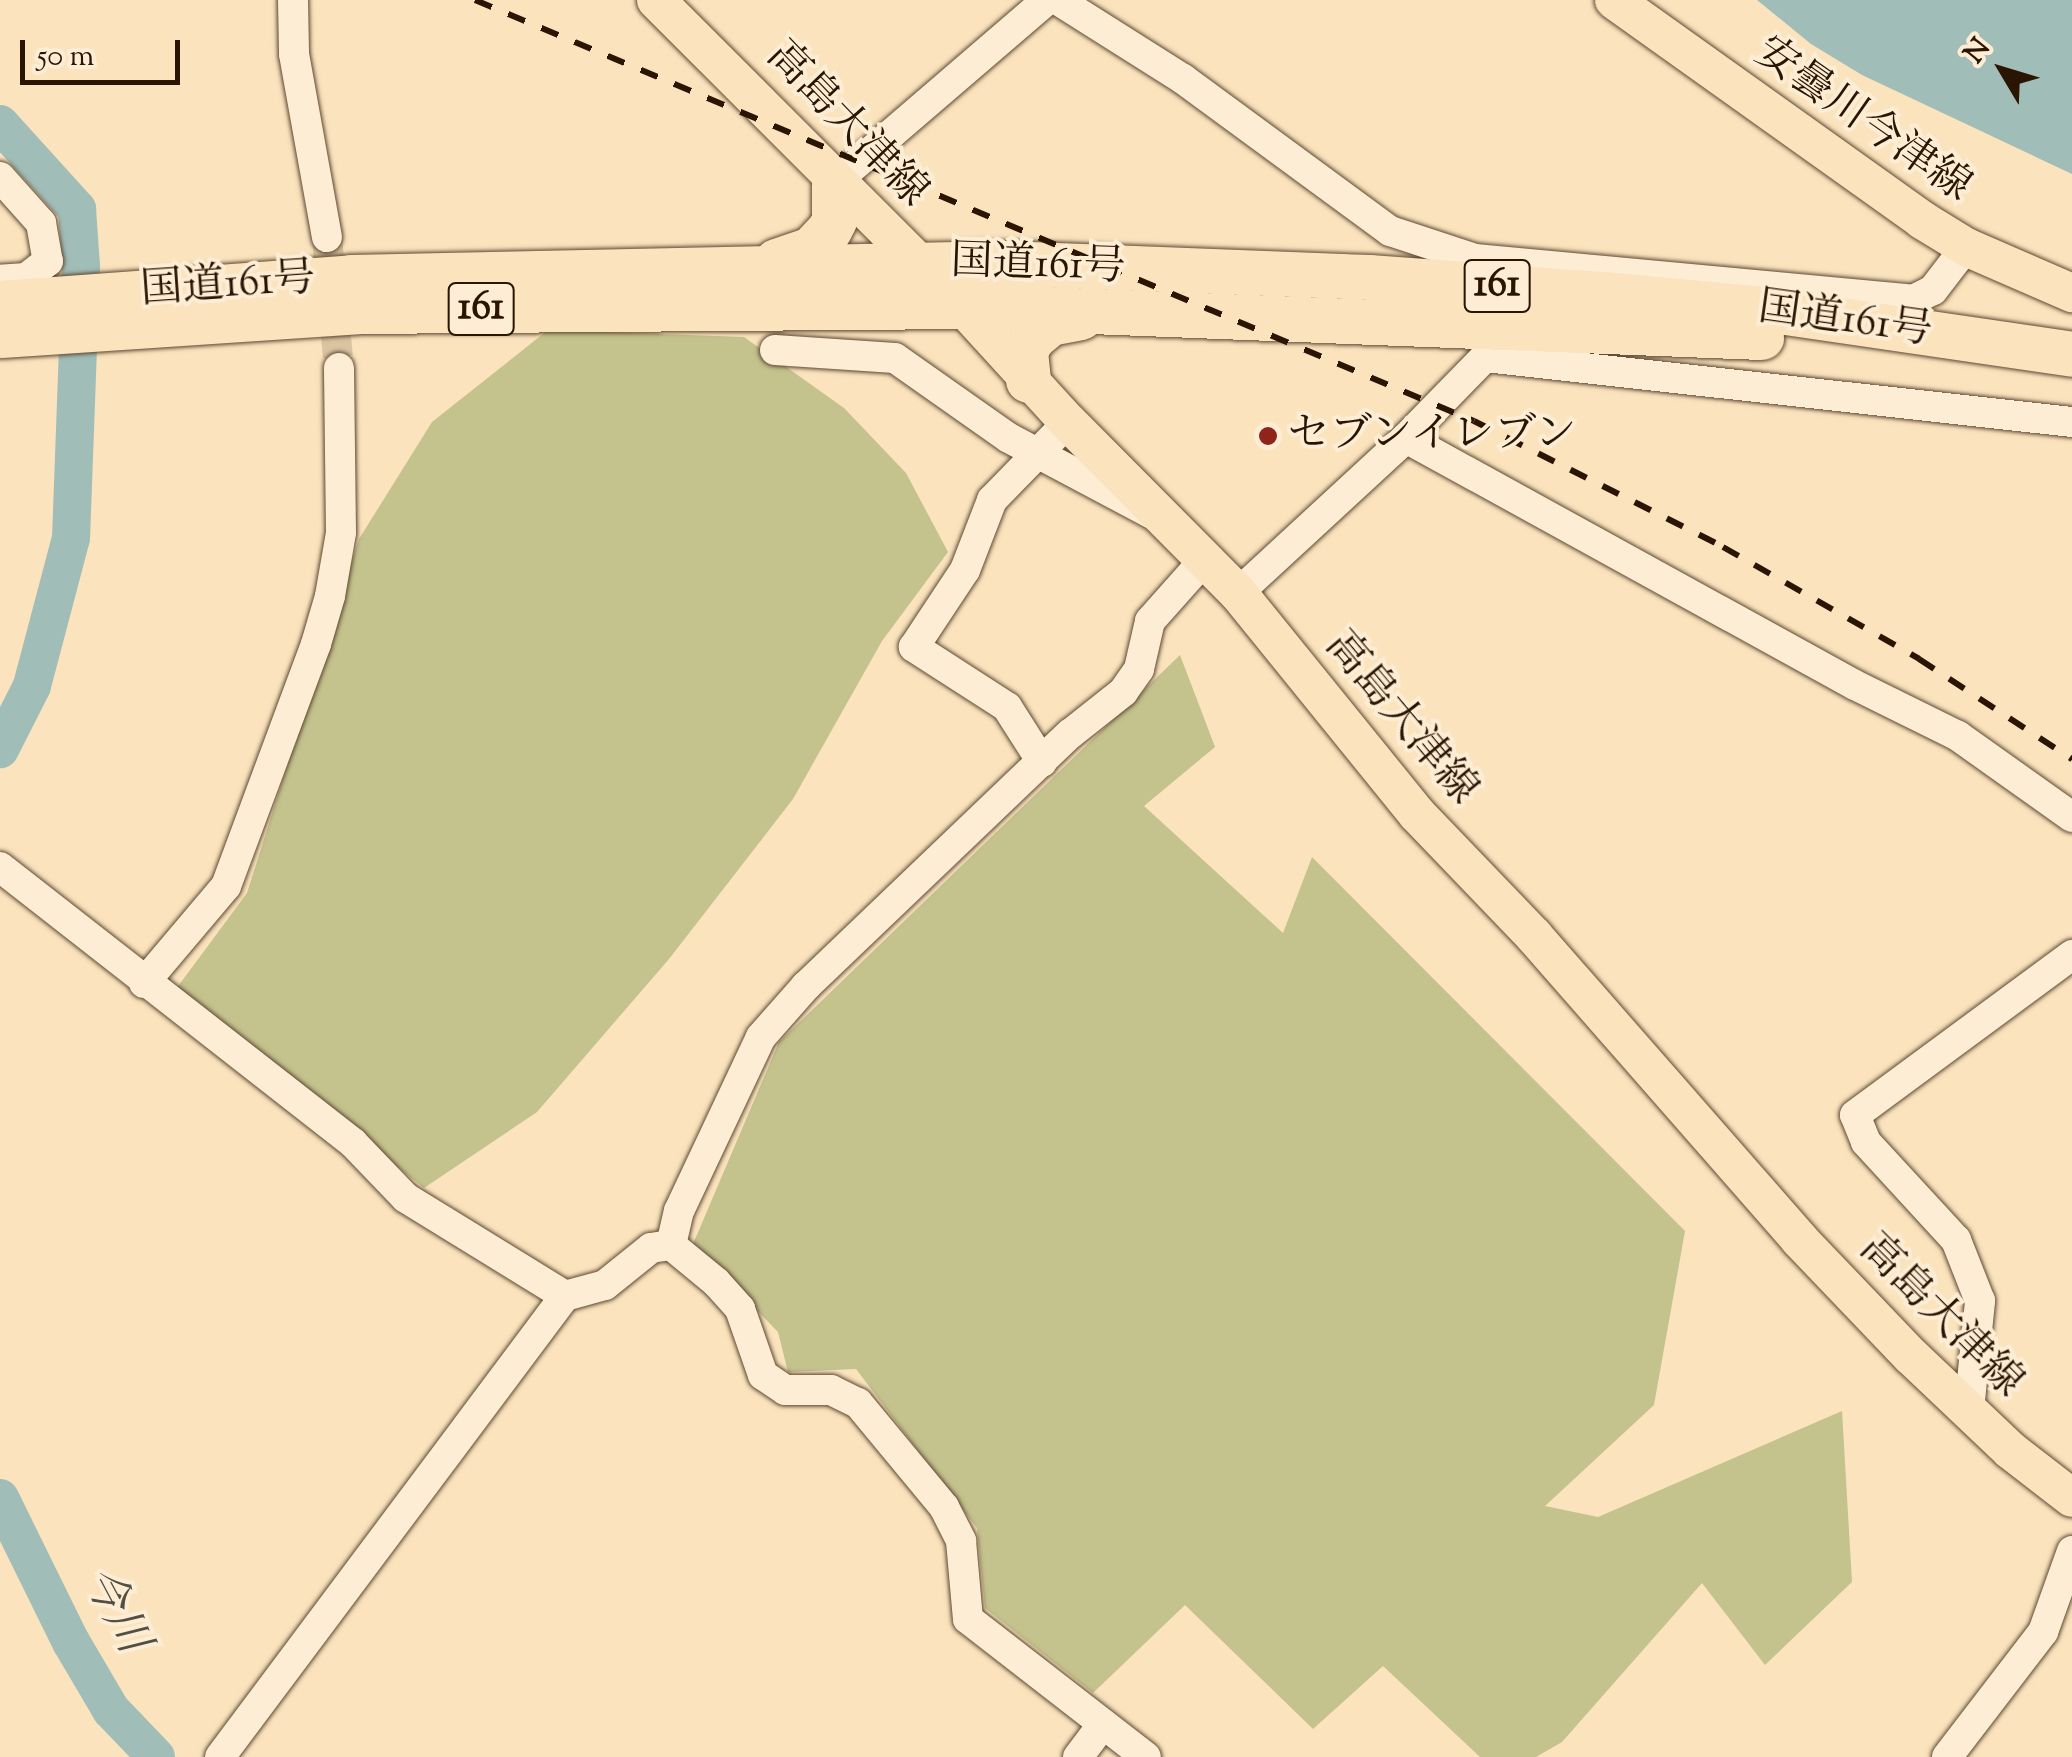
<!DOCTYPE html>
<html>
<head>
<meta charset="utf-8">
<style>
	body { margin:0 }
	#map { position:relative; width:2072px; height:1757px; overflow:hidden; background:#fae3bd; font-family:"Sorts Mill Goudy","Noto Serif JP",serif }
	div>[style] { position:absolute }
	.green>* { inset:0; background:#c4c28d }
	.water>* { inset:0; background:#a0bdb8 }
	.river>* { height:38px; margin:-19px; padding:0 19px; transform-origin:19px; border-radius:19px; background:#a0bdb8 }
	.minor-tunnel>* { height:30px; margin-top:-15px; transform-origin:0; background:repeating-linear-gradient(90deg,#dbc4a1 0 30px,transparent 0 45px) }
	.roads { filter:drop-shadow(0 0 2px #5e4831) drop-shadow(0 0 2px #5e4831) }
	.minor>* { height:30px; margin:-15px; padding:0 15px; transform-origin:15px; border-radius:15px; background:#fcedd4 }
	.major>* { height:38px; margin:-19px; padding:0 19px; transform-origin:19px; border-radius:19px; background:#fae3bd }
	.highway>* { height:45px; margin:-22.5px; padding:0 22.5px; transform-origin:22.5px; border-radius:22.5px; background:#fae3bd }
	.rail>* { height:6px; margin-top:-3px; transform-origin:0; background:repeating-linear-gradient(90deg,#2a1402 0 18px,transparent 0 36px) }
	.dots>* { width:28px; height:28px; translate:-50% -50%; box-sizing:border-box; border:5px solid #fcedd4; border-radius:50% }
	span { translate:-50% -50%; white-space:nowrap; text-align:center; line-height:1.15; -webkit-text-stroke:8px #fcedd4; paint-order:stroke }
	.shield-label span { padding:2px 8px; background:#fcedd4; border:2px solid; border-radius:8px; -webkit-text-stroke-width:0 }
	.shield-label { font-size:40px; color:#2a1402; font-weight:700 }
	.street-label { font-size:42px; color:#2a1402 }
	.poi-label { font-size:42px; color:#2a1402 }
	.left { translate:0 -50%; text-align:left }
	.water-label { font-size:45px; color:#534f42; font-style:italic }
	.north { position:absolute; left:1952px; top:20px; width:100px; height:100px; -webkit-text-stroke:8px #fcedd4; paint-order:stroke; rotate:308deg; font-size:28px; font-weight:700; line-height:40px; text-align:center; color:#2a1402 }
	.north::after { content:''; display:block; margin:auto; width:35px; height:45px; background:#2a1402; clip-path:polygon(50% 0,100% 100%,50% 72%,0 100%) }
	.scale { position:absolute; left:20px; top:40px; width:160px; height:45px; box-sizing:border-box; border:5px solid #2a1402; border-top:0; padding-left:12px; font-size:30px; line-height:35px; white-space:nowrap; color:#2a1402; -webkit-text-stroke:8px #fcedd4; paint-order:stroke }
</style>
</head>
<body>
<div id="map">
	<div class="green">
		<i style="clip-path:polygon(548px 330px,744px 337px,844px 408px,906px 473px,948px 552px,882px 641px,793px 799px,669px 959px,537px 1112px,424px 1188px,176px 989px,247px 893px,359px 539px,432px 422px)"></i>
		<i style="clip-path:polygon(1180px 655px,1215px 747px,1144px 806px,1283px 933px,1312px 857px,1685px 1231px,1654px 1405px,1545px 1506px,1598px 1517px,1842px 1411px,1852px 1582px,1765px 1665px,1702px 1583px,1562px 1742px,1536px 1757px,1480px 1757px,1383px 1666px,1313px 1729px,1185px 1605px,1093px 1693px,985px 1608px,977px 1528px,856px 1369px,788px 1372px,778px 1332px,693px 1244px,779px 1042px)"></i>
	</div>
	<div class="water">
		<i style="clip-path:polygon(1757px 0,2072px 0,2072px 174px,1862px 75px,1811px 44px)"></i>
	</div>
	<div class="river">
		<i style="left:0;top:124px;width:115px;rotate:47.8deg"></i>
		<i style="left:77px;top:209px;width:57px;rotate:86deg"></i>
		<i style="left:81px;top:266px;width:272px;rotate:92.1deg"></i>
		<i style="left:71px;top:538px;width:153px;rotate:104.8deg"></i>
		<i style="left:32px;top:686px;width:71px;rotate:116.9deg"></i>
		<i style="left:0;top:1498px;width:161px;rotate:63.8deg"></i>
		<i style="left:71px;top:1642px;width:79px;rotate:59.5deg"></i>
		<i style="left:111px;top:1710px;width:65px;rotate:46.2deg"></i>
	</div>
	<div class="minor-tunnel">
		<i style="left:327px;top:237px;width:132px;rotate:84.8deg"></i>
	</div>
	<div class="roads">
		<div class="minor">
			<i style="left:293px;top:0;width:54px;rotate:88.9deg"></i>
			<i style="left:294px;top:54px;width:186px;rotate:79.8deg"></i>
			<i style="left:1058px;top:0;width:148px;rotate:32.3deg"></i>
			<i style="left:1183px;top:79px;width:257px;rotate:36.3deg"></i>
			<i style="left:1390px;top:231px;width:89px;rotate:18.2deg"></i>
			<i style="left:1475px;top:259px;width:440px;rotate:5.3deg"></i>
			<i style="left:1913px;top:300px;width:22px;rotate:-27deg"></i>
			<i style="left:1933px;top:290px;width:54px;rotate:-52.5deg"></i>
			<i style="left:0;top:177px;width:62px;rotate:48.3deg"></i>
			<i style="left:41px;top:223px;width:39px;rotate:80deg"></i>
			<i style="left:48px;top:261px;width:28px;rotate:142deg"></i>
			<i style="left:26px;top:278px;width:26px;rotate:176deg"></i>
			<i style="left:834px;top:183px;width:281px;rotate:-40.7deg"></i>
			<i style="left:775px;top:350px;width:120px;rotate:3.8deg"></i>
			<i style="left:895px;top:358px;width:139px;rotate:35.1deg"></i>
			<i style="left:1009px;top:438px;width:162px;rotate:28deg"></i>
			<i style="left:1406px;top:438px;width:512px;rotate:28.82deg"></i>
			<i style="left:1855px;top:685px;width:115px;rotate:26.3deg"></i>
			<i style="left:1958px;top:736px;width:140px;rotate:35.4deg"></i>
			<i style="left:1238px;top:593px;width:229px;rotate:-42.7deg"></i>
			<i style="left:1406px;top:438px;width:113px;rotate:-45.7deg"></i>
			<i style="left:1485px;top:357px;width:591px;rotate:6.32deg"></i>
			<i style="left:1042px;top:762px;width:65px;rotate:-122.5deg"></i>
			<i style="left:1007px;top:707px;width:111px;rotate:-147.2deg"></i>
			<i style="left:914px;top:647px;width:92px;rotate:-56.5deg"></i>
			<i style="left:965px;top:570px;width:75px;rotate:-68.9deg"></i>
			<i style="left:992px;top:500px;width:109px;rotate:-45.7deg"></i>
			<i style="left:0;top:867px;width:448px;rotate:38deg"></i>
			<i style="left:353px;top:1143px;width:76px;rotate:46.1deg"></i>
			<i style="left:406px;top:1198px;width:187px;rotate:31.6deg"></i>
			<i style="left:144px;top:983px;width:127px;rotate:-49.8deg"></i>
			<i style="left:226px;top:886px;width:258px;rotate:-69.6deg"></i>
			<i style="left:316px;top:644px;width:50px;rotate:-73.7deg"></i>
			<i style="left:330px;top:596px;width:64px;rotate:-80.1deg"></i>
			<i style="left:341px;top:533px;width:165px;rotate:-90.7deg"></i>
			<i style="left:671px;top:1245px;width:35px;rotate:-77deg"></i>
			<i style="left:679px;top:1211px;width:192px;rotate:-64.8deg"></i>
			<i style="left:761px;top:1037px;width:68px;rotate:-48.6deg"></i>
			<i style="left:806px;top:986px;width:365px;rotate:-43.7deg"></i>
			<i style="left:1070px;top:734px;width:68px;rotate:-38.4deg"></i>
			<i style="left:1123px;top:692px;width:28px;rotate:-55deg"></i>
			<i style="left:1139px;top:669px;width:49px;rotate:-77.1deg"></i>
			<i style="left:1150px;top:621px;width:83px;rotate:-48.4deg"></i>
			<i style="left:1969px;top:1410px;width:110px;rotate:-84.2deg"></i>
			<i style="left:1980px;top:1301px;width:66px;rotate:-111.5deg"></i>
			<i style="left:1956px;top:1240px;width:133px;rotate:-132.6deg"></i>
			<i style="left:1866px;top:1142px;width:29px;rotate:-112deg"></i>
			<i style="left:1855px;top:1115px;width:270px;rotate:-36.4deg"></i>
			<i style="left:220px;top:1757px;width:576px;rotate:-53.19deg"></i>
			<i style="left:565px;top:1296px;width:41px;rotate:-15.4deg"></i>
			<i style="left:605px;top:1285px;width:59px;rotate:-38.8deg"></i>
			<i style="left:651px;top:1248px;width:20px;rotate:-9deg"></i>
			<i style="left:671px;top:1245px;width:58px;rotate:39.4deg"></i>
			<i style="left:716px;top:1282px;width:36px;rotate:48deg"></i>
			<i style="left:740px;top:1309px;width:70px;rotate:70.8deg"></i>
			<i style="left:763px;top:1375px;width:27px;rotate:34deg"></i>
			<i style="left:785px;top:1390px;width:46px"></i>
			<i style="left:831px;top:1390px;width:30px;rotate:26deg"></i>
			<i style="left:858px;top:1403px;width:135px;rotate:50.4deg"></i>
			<i style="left:944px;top:1507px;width:38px;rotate:63deg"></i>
			<i style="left:961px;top:1541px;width:78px;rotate:84.9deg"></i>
			<i style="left:968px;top:1619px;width:225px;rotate:37.8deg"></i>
			<i style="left:1078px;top:1757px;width:41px;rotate:-52.9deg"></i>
			<i style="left:1947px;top:1757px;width:158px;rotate:-52.5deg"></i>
			<i style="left:2043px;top:1632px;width:86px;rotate:-70.3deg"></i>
		</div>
		<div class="major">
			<i style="left:656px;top:0;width:433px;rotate:45deg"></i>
			<i style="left:962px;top:306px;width:157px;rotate:47.6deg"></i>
			<i style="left:1068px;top:422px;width:241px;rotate:45.2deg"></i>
			<i style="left:1238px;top:593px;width:284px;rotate:51deg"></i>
			<i style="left:1417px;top:814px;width:169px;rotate:46.2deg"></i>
			<i style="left:1534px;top:936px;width:403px;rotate:48.8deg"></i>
			<i style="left:1799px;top:1239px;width:162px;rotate:46.3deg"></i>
			<i style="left:1911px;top:1356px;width:137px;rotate:43.5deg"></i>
			<i style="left:2010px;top:1450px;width:78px;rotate:37.7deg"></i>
			<i style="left:1614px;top:0;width:379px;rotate:35.5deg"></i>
			<i style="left:1922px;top:220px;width:52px;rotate:31.5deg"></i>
			<i style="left:1966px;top:247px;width:116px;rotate:23.5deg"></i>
		</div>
		<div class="highway">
			<i style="left:776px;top:261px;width:37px;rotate:-19deg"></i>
			<i style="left:811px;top:249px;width:26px;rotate:-47deg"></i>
			<i style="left:829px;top:230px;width:11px;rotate:-63deg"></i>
			<i style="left:834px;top:220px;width:37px;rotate:-90deg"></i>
			<i style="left:0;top:303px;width:352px;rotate:-4.2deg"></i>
			<i style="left:351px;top:277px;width:653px;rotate:-1.23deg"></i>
			<i style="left:1004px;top:263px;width:365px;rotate:2.2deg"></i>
			<i style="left:1369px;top:277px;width:235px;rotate:4.2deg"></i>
			<i style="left:1603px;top:294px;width:163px;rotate:5.3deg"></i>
			<i style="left:1765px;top:309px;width:310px;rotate:8.3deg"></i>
			<i style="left:0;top:335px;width:358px;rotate:-3.8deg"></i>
			<i style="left:357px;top:311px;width:605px;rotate:-0.47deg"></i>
			<i style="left:962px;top:306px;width:800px;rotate:2.22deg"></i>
			<i style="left:1028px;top:380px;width:29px;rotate:-96deg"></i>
			<i style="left:1025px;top:351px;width:15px;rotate:-62deg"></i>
			<i style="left:1032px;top:338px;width:23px;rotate:-40deg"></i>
			<i style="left:1050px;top:323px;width:31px;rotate:-11deg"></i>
		</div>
	</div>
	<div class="rail">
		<i style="left:475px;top:0;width:1084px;rotate:22.85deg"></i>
		<i style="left:1474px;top:421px;width:279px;rotate:26.8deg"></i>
		<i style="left:1723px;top:547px;width:226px;rotate:29.7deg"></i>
		<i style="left:1919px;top:659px;width:183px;rotate:33.2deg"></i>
	</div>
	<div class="dots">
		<i style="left:1268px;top:436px;background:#8f2418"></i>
	</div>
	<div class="shield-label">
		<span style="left:1497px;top:286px">161</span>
		<span style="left:481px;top:309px">161</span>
	</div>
	<div class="street-label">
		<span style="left:1862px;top:121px;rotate:35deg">安曇川今津線</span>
		<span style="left:846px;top:125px;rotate:46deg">高島大津線</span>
		<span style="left:1038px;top:266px;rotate:2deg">国道161号</span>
		<span style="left:228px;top:286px;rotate:-4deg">国道161号</span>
		<span style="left:1845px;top:321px;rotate:8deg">国道161号</span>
		<span style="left:1400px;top:719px;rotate:50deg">高島大津線</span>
		<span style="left:1940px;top:1317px;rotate:45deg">高島大津線</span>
	</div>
	<div class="poi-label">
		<span class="left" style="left:1288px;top:436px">セブンイレブン</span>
	</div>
	<div class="water-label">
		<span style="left:113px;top:1611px;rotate:62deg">今川</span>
	</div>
	<div class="north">N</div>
	<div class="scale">50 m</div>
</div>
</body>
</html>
